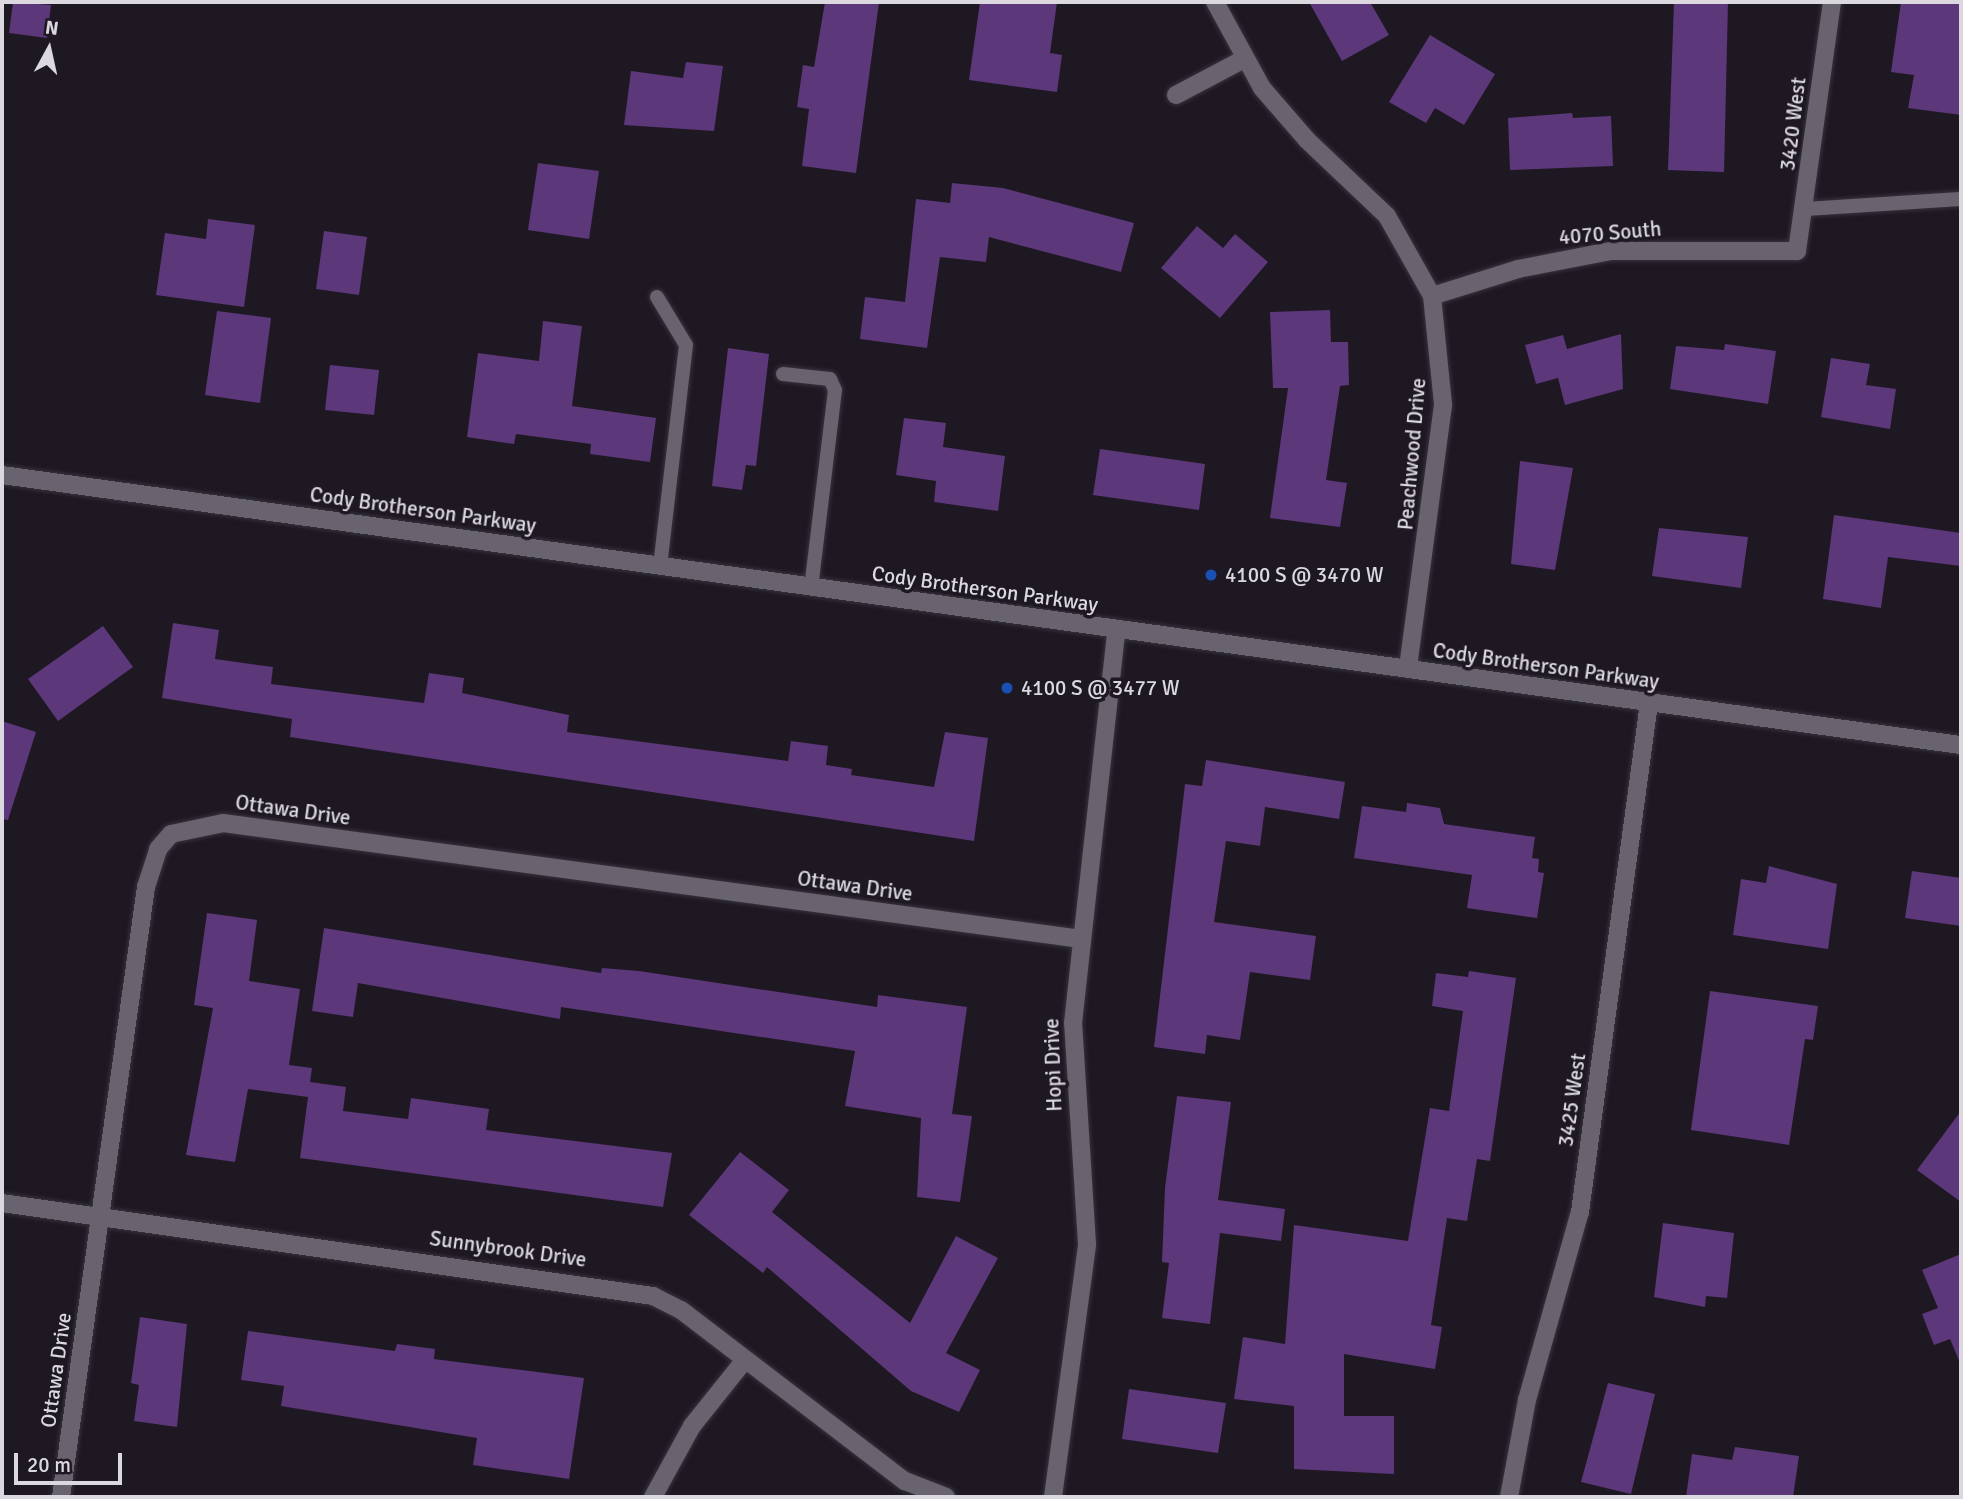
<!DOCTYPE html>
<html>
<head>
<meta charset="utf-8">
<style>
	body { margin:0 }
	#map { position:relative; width:1963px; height:1499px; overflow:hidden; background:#1e1823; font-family:Signika,sans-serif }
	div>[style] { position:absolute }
	.building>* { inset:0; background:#5c3779 }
	.roads { filter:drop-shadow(0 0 2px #37333b) drop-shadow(0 0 2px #37333b) }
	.service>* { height:14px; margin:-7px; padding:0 7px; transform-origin:7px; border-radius:7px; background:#69626f }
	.minor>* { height:18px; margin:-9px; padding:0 9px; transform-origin:9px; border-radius:9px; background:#69626f }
	.secondary>* { height:18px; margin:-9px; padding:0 9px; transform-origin:9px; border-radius:9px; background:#69626f }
	.dots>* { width:19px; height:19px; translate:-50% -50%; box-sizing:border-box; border:4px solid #1e1823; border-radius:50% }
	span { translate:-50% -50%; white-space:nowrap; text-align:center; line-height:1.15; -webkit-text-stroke:7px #1e1823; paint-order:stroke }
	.street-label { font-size:21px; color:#dcd8e0 }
	.poi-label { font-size:21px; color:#dcd8e0 }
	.left { translate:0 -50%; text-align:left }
	.frame { position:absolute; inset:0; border:4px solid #dcd8e0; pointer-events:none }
	.north { position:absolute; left:14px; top:14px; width:70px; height:70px; -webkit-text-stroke:5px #1e1823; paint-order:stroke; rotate:8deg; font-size:19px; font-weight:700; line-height:28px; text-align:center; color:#dcd8e0 }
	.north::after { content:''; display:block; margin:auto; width:24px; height:32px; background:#dcd8e0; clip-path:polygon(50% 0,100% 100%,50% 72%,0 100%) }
	.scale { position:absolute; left:14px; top:1453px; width:108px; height:32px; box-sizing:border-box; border:4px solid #dcd8e0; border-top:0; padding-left:9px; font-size:21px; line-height:24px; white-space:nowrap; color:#dcd8e0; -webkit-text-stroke:5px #1e1823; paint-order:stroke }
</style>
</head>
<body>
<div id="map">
	<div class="building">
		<i style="clip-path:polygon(13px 2px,51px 5px,47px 38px,9px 33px)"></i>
		<i style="clip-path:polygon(825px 2px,879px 2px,856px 173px,802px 166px,809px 109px,797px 107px,803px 65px,814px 67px)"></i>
		<i style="clip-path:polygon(980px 2px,1057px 2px,1050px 53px,1062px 55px,1057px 92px,969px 80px)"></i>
		<i style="clip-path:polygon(1309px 2px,1370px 2px,1389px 35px,1342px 61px)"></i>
		<i style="clip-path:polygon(1674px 2px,1728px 2px,1724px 172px,1668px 170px)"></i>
		<i style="clip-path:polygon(1901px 2px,1961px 2px,1961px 115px,1908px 108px,1914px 75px,1891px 72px)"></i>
		<i style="clip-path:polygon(1430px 35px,1495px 74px,1464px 125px,1435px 108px,1426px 123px,1389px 102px)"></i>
		<i style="clip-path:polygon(686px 62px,723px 66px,714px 131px,624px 125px,631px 71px,683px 78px)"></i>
		<i style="clip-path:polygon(1572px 113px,1573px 118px,1611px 116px,1613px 166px,1510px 170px,1508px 118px)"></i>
		<i style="clip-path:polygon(538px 163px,599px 171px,589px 239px,528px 230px)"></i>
		<i style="clip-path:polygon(952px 183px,1003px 188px,1134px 223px,1121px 272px,989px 237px,986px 262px,940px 257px,927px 348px,860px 339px,865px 297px,905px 302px,916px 199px,950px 203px)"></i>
		<i style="clip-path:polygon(208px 219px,255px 225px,244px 307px,156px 295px,165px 233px,206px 239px)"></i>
		<i style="clip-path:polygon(1197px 226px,1223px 248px,1235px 234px,1268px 262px,1220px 318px,1161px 268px)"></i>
		<i style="clip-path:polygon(324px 231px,367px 237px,359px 295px,316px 289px)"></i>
		<i style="clip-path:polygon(1330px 310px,1331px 342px,1348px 342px,1349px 385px,1340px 386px,1326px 480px,1347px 483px,1340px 527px,1270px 518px,1288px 388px,1273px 388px,1270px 312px)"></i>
		<i style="clip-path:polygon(217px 311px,271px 318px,260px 403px,205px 395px)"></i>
		<i style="clip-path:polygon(543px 321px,582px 326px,572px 406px,656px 418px,650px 462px,590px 454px,591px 444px,516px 434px,514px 444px,467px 437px,478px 353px,539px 361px)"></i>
		<i style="clip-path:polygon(1621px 334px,1623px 389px,1565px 405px,1558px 378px,1536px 384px,1525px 345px,1563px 335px,1567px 349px)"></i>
		<i style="clip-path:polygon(1725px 344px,1776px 351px,1768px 404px,1670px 389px,1676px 346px,1724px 350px)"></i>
		<i style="clip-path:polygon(728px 348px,769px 354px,756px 466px,746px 465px,742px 490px,712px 486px)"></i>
		<i style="clip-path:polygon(1831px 358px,1870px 364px,1866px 385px,1896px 389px,1890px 429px,1821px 417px)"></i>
		<i style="clip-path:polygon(330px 365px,379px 370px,374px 415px,325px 410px)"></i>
		<i style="clip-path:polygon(904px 418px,946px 423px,943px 447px,1005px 456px,998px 511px,934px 502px,936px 481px,896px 475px)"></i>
		<i style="clip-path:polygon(1100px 449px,1205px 464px,1199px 510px,1093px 495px)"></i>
		<i style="clip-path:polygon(1520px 461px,1573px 468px,1555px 570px,1511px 564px)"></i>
		<i style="clip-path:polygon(1834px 515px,1961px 533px,1961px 566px,1888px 557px,1881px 608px,1823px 599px)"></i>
		<i style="clip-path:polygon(1659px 528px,1748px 537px,1741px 588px,1652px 576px)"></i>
		<i style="clip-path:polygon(173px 623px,219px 630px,215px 659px,273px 667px,271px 684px,424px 703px,429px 673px,464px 678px,462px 693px,569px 715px,567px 732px,788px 761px,791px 741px,828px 746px,826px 765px,852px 769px,851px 775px,934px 787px,945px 732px,988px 738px,974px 841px,290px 737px,292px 719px,162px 698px)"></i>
		<i style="clip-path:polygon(103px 626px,133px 667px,58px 721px,28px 679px)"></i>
		<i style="clip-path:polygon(2px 721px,36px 732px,8px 820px,2px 819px)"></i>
		<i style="clip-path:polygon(1206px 760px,1345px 782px,1339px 819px,1265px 807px,1260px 846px,1226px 841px,1214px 922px,1316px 936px,1310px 980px,1250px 972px,1240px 1040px,1207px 1035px,1205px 1054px,1154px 1047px,1185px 784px,1202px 786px)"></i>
		<i style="clip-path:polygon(1407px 803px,1440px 808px,1444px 824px,1535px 837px,1532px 858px,1539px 859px,1538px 872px,1544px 873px,1537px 918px,1467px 908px,1472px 875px,1354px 858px,1362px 806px,1406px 812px)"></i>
		<i style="clip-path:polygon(1769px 866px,1837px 884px,1828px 949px,1733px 935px,1741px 879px,1766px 883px)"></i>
		<i style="clip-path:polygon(1912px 871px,1961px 878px,1961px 926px,1905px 918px)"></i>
		<i style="clip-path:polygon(207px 913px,257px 920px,249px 981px,300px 989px,289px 1065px,312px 1068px,310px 1082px,346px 1087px,343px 1111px,408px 1119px,411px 1098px,489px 1109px,486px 1130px,672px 1153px,663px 1207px,300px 1158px,308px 1097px,248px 1089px,235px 1162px,186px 1155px,213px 1008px,194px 1005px)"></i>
		<i style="clip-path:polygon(324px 928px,601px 973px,602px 968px,639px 971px,877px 1007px,878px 995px,967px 1007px,952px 1114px,972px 1116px,960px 1202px,917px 1197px,921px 1118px,845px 1106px,855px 1051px,561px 1007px,560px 1019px,358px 983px,353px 1017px,312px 1011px)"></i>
		<i style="clip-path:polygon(1469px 971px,1516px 978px,1490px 1161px,1477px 1159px,1467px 1221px,1447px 1218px,1431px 1325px,1442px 1327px,1435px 1369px,1344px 1354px,1344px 1416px,1394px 1416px,1394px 1474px,1294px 1469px,1294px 1406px,1234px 1399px,1243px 1337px,1285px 1344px,1294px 1225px,1408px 1241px,1430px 1108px,1449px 1111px,1463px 1011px,1432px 1006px,1436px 973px,1468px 977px)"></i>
		<i style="clip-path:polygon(1710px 991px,1818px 1006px,1813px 1040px,1805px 1039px,1789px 1145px,1691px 1130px)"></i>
		<i style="clip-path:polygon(1177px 1096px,1231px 1102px,1218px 1200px,1285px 1209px,1281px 1241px,1220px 1233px,1210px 1324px,1162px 1318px,1169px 1263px,1162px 1262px,1165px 1188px)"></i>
		<i style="clip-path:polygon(1961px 1111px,1961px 1202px,1917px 1170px)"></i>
		<i style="clip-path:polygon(740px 1152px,789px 1190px,772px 1212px,910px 1323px,956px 1236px,998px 1258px,946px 1353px,980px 1370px,959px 1412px,911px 1391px,767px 1267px,763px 1273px,689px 1215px)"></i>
		<i style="clip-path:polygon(1663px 1223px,1734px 1233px,1727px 1298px,1706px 1296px,1705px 1307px,1654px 1297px)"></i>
		<i style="clip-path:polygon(1961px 1254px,1961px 1363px,1960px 1363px,1950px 1339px,1934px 1345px,1922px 1314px,1938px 1308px,1922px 1270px)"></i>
		<i style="clip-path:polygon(140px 1317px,187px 1324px,177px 1427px,134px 1421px,139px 1385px,131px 1383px)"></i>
		<i style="clip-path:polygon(248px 1331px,395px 1351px,397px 1344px,435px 1349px,434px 1359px,584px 1378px,569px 1479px,473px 1465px,477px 1438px,281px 1406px,284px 1386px,241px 1380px)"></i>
		<i style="clip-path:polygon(1608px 1383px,1655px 1394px,1631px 1494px,1581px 1482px)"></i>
		<i style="clip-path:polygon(1129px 1389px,1226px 1403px,1218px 1453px,1122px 1439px)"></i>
		<i style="clip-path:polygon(1735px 1447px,1799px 1456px,1793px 1497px,1686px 1497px,1692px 1454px,1732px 1460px)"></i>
	</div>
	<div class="roads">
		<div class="service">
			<i style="left:1805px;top:209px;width:156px;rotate:-3.7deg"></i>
			<i style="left:657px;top:297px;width:56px;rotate:58.9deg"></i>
			<i style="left:686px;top:345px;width:222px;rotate:96.7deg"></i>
			<i style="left:783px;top:374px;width:47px;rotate:6.1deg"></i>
			<i style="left:830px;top:379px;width:12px;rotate:66deg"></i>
			<i style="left:835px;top:390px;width:198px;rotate:96.9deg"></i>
		</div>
		<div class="minor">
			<i style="left:1215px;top:2px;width:98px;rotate:61.3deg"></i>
			<i style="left:1262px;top:88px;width:69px;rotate:49.1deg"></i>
			<i style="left:1307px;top:140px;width:110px;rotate:43.5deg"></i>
			<i style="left:1387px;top:216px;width:92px;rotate:60.6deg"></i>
			<i style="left:1432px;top:296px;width:110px;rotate:84.2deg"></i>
			<i style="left:1443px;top:405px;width:266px;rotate:97.6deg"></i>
			<i style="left:1176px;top:95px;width:77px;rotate:-27.9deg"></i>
			<i style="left:1432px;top:296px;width:90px;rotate:-17.4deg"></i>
			<i style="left:1518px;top:269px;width:95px;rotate:-11deg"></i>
			<i style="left:1611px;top:251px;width:186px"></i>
			<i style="left:1797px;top:251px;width:251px;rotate:-82deg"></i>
			<i style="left:2px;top:1203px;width:658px;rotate:8.13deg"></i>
			<i style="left:653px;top:1296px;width:31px;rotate:27deg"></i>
			<i style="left:681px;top:1310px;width:282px;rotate:37.4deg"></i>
			<i style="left:905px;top:1481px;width:44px;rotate:21.3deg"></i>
			<i style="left:61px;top:1497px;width:616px;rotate:-82.07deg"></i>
			<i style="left:146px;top:887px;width:40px;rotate:-72deg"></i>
			<i style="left:158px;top:849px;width:20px;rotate:-49deg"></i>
			<i style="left:171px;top:834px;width:53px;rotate:-11.9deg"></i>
			<i style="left:223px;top:823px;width:866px;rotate:7.7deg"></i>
			<i style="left:653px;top:1497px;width:81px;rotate:-61.2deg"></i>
			<i style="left:692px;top:1426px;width:83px;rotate:-51.3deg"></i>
			<i style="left:1053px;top:1497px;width:255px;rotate:-82.3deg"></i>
			<i style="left:1087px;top:1244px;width:221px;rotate:-93.6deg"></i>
			<i style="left:1073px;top:1023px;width:394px;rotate:-83.7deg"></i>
			<i style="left:1509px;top:1497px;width:99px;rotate:-79.5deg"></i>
			<i style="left:1527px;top:1400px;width:195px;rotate:-74.3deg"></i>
			<i style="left:1580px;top:1212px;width:514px;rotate:-82.28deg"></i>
		</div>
		<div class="secondary">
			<i style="left:2px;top:475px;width:1978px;rotate:7.85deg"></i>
		</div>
	</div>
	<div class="dots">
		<i style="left:1211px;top:575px;background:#1a4fb4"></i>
		<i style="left:1007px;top:688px;background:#1a4fb4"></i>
	</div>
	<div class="street-label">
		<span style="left:1793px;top:124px;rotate:-83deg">3420 West</span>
		<span style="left:1610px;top:233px;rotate:-5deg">4070 South</span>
		<span style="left:1412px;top:454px;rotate:-85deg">Peachwood Drive</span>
		<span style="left:423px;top:510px;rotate:8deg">Cody Brotherson Parkway</span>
		<span style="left:985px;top:589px;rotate:8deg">Cody Brotherson Parkway</span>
		<span style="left:1546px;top:666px;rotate:8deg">Cody Brotherson Parkway</span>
		<span style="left:293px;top:810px;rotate:8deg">Ottawa Drive</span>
		<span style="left:855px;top:886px;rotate:8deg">Ottawa Drive</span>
		<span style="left:1053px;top:1065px;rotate:-92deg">Hopi Drive</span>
		<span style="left:1572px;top:1100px;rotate:-82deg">3425 West</span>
		<span style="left:508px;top:1249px;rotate:8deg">Sunnybrook Drive</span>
		<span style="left:56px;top:1370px;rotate:-82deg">Ottawa Drive</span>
	</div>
	<div class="poi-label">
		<span class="left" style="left:1225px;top:575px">4100 S @ 3470 W</span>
		<span class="left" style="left:1021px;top:688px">4100 S @ 3477 W</span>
	</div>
	<div class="frame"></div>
	<div class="north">N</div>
	<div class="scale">20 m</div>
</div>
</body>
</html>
